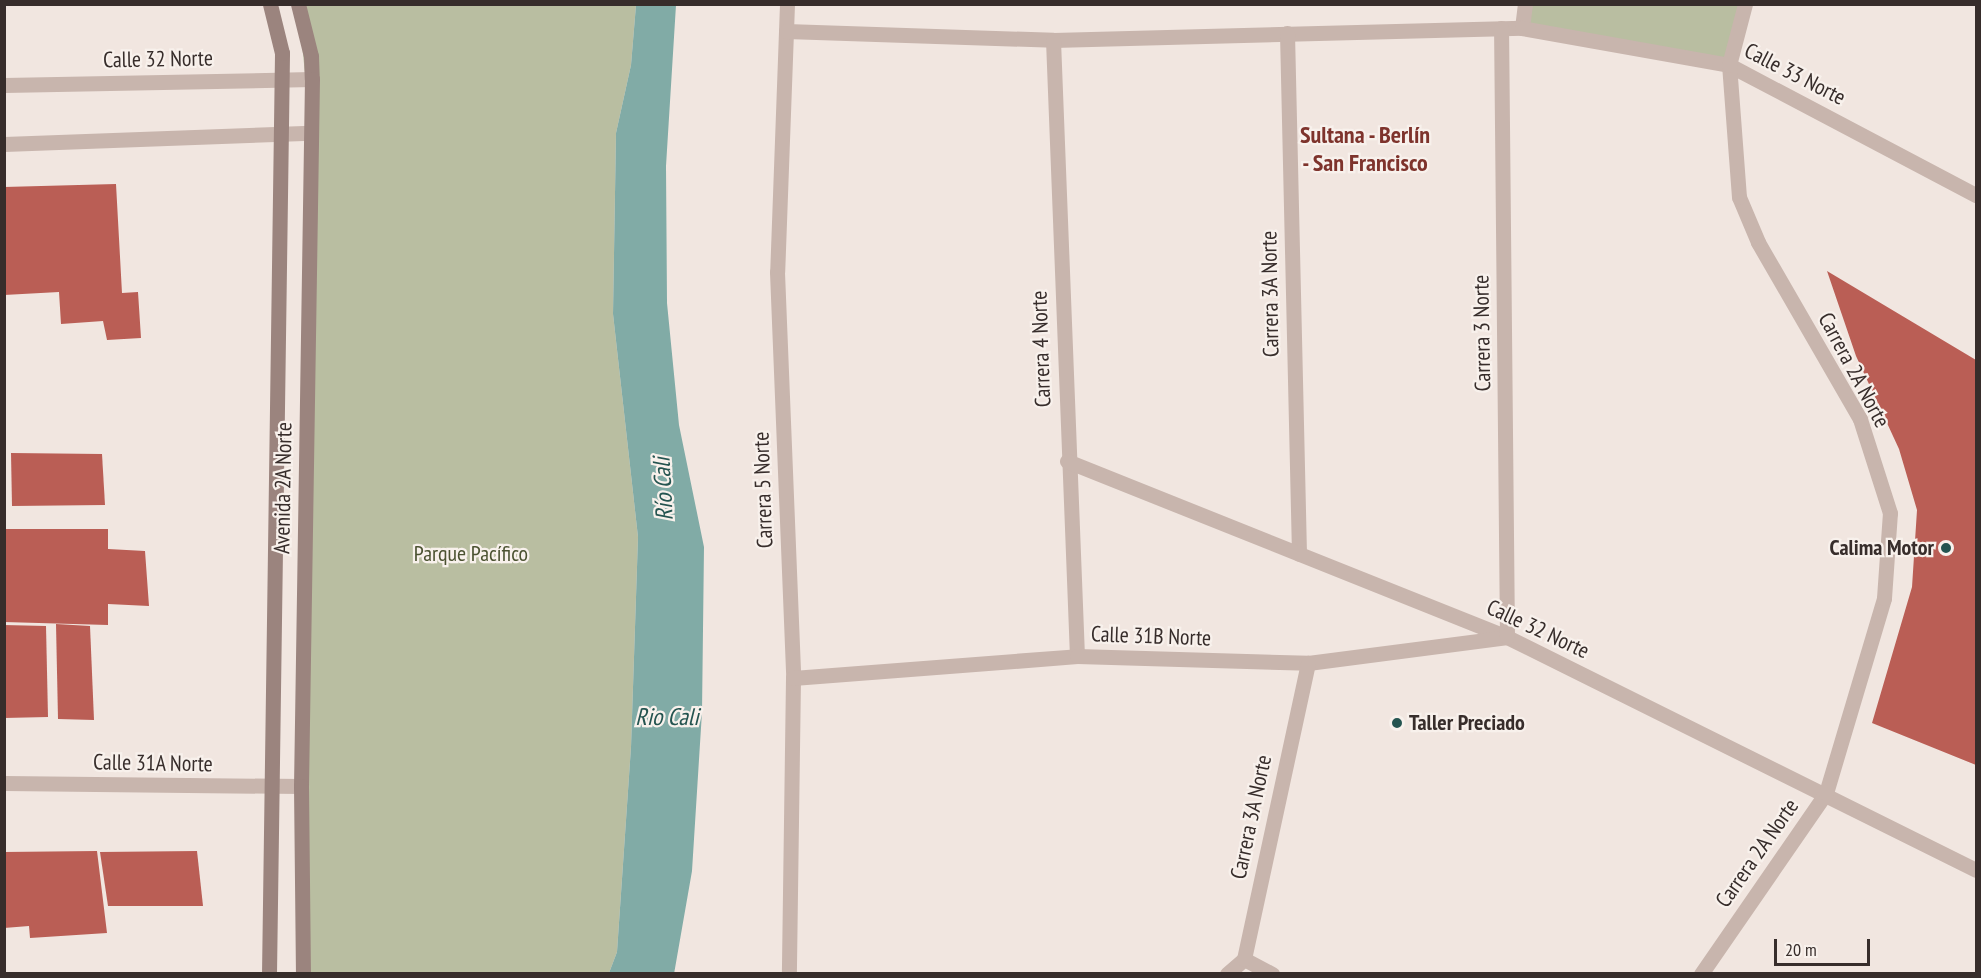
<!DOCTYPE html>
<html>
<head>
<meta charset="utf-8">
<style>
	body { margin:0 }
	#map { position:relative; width:1981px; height:978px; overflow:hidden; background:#f1e6e0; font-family:"PT Sans Narrow",sans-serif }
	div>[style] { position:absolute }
	.green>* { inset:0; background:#b9bea1 }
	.water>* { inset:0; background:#81aba6 }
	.building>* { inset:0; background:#ba5e55 }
	.lane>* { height:15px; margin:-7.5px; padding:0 7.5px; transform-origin:7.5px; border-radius:7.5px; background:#c8b5ad }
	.street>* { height:15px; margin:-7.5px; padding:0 7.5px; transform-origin:7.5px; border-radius:7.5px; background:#c8b5ad }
	.secondary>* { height:15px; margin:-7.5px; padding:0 7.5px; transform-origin:7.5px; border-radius:7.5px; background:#9b847e }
	.dots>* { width:16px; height:16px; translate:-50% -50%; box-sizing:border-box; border:3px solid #f8f1ec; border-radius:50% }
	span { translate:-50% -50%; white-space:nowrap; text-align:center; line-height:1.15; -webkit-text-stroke:4.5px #f8f1ec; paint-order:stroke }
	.street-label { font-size:22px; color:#372d2b }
	.poi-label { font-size:22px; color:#372d2b; font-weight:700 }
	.right { translate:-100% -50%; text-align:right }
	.left { translate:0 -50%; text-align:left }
	.park-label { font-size:22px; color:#4b5231 }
	.neighbourhood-label { font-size:24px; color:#7e332c; font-weight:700 }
	.water-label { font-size:24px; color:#245450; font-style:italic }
	.frame { position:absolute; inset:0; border:6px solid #372d2b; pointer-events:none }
	.scale { position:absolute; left:1774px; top:939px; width:96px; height:27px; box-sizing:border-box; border:3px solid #372d2b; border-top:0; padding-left:8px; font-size:18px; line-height:21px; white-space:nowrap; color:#372d2b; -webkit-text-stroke:4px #f8f1ec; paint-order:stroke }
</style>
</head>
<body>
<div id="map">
	<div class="green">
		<i style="clip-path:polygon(298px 5px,636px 5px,631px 65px,616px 133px,613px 314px,638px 537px,631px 747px,617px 952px,609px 973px,303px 973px,311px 133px)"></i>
		<i style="clip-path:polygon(1525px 5px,1745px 5px,1729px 65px,1522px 28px)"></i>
	</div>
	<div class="water">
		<i style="clip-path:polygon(636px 5px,676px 5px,666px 166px,667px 303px,679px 425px,704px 547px,702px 712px,692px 871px,674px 974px,609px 973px,617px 952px,631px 747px,638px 537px,613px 314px,616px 133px,631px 65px)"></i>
	</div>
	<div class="building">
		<i style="clip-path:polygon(116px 184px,122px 293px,138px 292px,141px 338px,107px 340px,103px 321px,61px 324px,59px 292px,4px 295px,4px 187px)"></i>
		<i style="clip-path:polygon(1827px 271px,1976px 360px,1976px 765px,1872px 723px,1912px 587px,1917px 510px,1899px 449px,1856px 356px)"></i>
		<i style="clip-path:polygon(11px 453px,102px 454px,105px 505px,12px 506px)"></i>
		<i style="clip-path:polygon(4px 529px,108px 529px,108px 549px,145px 551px,149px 606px,108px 604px,108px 625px,4px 622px)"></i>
		<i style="clip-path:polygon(56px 624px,90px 626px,94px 720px,58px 719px)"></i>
		<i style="clip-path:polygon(4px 625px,46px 626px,48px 717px,4px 718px)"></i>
		<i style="clip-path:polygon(97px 851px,107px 933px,30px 938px,29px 926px,4px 928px,4px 852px)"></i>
		<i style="clip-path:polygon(197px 851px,203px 906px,108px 906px,100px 852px)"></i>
	</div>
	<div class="lane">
		<i style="left:4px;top:783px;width:297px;rotate:0.6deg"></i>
	</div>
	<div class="street">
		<i style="left:787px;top:4px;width:268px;rotate:92.1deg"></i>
		<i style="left:777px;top:272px;width:406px;rotate:87.7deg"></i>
		<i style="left:793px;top:678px;width:296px;rotate:90.8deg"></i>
		<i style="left:1522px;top:28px;width:24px;rotate:-83deg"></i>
		<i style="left:786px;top:31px;width:267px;rotate:1.9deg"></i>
		<i style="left:1053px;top:40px;width:469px;rotate:-1.5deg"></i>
		<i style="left:1522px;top:28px;width:210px;rotate:10.1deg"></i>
		<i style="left:1729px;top:65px;width:279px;rotate:27.8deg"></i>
		<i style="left:1287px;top:33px;width:521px;rotate:88.68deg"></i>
		<i style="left:1053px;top:40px;width:616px;rotate:87.77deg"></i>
		<i style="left:4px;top:85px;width:308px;rotate:-1.1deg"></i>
		<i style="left:4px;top:144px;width:307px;rotate:-2.1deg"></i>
		<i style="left:1067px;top:461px;width:474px;rotate:21.8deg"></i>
		<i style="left:1507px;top:637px;width:524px;rotate:26.42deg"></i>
		<i style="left:793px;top:678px;width:285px;rotate:-4.4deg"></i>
		<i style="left:1077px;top:656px;width:231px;rotate:1.7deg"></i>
		<i style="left:1308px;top:663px;width:201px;rotate:-7.4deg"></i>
		<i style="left:1507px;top:637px;width:609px;rotate:-90.56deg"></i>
		<i style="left:1244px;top:959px;width:32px;rotate:28deg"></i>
		<i style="left:1227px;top:974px;width:23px;rotate:-41deg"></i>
		<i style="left:1244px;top:959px;width:303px;rotate:-77.8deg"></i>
		<i style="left:1701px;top:974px;width:220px;rotate:-55.4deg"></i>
		<i style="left:1826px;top:793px;width:203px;rotate:-73.4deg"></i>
		<i style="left:1884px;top:598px;width:85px;rotate:-86deg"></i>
		<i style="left:1890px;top:513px;width:99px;rotate:-107.7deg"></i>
		<i style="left:1860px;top:419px;width:204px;rotate:-120deg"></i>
		<i style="left:1758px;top:242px;width:49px;rotate:-112.9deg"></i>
		<i style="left:1739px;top:197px;width:132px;rotate:-94.3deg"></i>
		<i style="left:1729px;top:65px;width:63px;rotate:-75.3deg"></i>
	</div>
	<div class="secondary">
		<i style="left:298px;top:4px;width:54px;rotate:76deg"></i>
		<i style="left:311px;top:56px;width:23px;rotate:88deg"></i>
		<i style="left:312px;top:79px;width:707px;rotate:90.89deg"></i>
		<i style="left:301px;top:786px;width:188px;rotate:89.4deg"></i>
		<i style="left:269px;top:974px;width:921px;rotate:-89.19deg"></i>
		<i style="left:282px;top:53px;width:50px;rotate:-103.8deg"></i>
	</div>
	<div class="dots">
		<i style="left:1946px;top:548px;background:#245450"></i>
		<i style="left:1397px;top:723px;background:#245450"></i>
	</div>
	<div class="street-label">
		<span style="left:158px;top:59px;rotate:-1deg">Calle 32 Norte</span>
		<span style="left:1795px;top:74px;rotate:27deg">Calle 33 Norte</span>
		<span style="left:1270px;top:294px;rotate:-91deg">Carrera 3A Norte</span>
		<span style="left:1482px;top:333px;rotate:-91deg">Carrera 3 Norte</span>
		<span style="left:1041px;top:349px;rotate:-92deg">Carrera 4 Norte</span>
		<span style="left:1854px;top:370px;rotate:62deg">Carrera 2A Norte</span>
		<span style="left:283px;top:488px;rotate:-89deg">Avenida 2A Norte</span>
		<span style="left:763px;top:490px;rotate:-92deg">Carrera 5 Norte</span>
		<span style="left:1538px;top:629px;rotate:25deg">Calle 32 Norte</span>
		<span style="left:1151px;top:636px;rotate:2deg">Calle 31B Norte</span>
		<span style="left:153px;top:763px;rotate:1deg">Calle 31A Norte</span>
		<span style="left:1251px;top:817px;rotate:-78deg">Carrera 3A Norte</span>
		<span style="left:1757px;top:853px;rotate:-55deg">Carrera 2A Norte</span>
	</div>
	<div class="poi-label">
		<span class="right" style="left:1934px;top:548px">Calima Motor</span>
		<span class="left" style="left:1409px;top:723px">Taller Preciado</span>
	</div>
	<div class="park-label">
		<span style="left:471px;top:554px">Parque Pacífico</span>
	</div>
	<div class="neighbourhood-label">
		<span style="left:1365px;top:149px">Sultana - Berlín<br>- San Francisco</span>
	</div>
	<div class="water-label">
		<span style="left:663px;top:489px;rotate:-93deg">Río Cali</span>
		<span style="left:667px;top:717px">Rio Cali</span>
	</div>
	<div class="frame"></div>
	<div class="scale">20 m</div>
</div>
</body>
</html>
